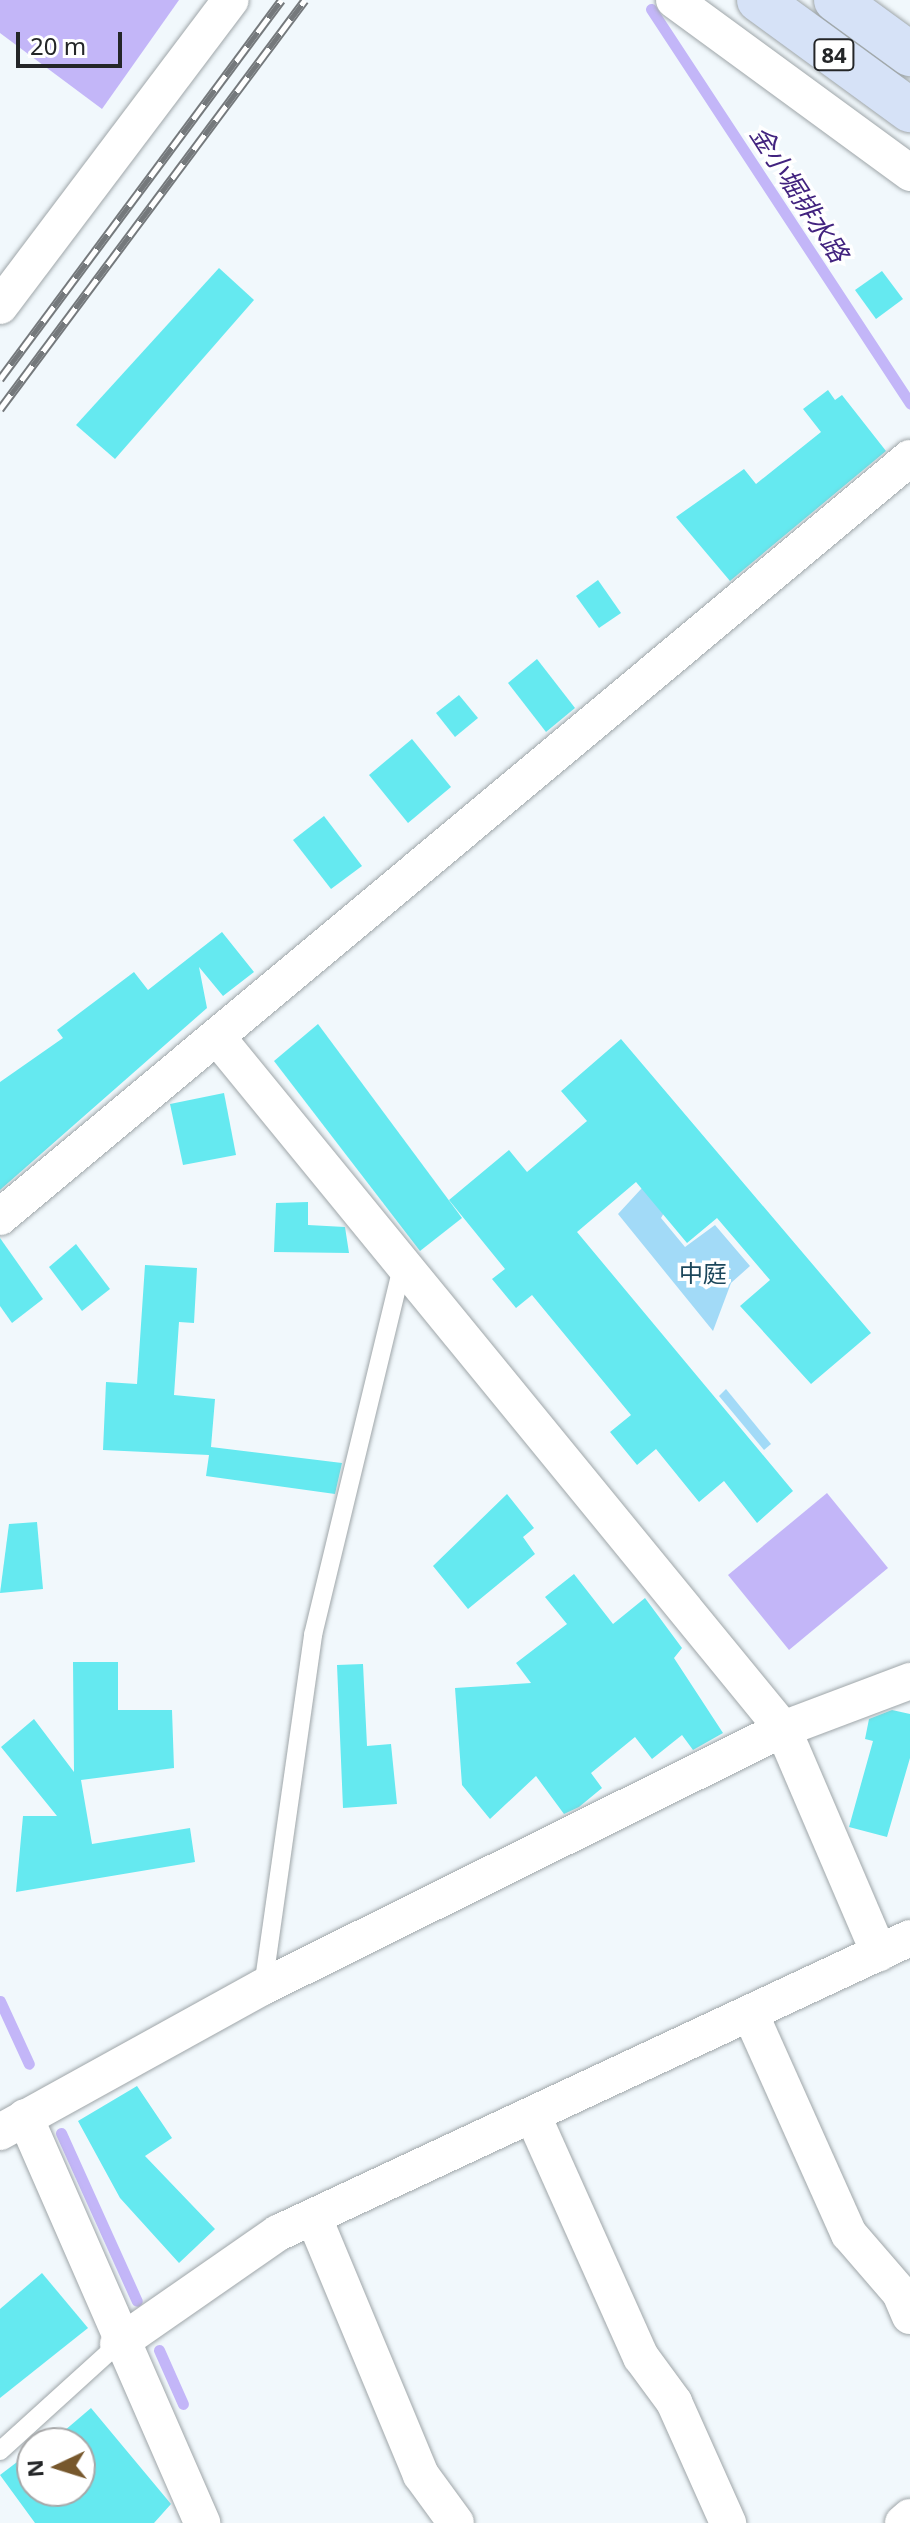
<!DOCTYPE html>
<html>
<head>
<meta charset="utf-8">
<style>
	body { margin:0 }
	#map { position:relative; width:910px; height:2523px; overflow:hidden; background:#f1f8fc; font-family:"Noto Sans","Noto Sans JP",sans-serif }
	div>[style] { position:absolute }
	.green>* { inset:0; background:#a2daf7 }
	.water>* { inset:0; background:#c3b6f8 }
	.stream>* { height:11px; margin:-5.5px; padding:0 5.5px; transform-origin:5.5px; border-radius:5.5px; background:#c3b6f8 }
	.building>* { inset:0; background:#65e9f0 }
	.roads { filter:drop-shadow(0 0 2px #9fa6a9) drop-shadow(0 0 2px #9fa6a9) }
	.lane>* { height:18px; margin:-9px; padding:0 9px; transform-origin:9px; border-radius:9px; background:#fff }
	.street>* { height:36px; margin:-18px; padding:0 18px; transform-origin:18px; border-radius:18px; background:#fff }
	.primary>* { height:44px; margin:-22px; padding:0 22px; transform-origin:22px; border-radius:22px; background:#d6e2f7 }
	.rail>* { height:9px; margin-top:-4.5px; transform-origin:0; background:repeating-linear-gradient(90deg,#fff 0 18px,#75797c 0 36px); box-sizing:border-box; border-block:2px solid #75797c }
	span { translate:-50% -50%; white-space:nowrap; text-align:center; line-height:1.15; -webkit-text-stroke:7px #fff; paint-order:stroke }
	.shield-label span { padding:2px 6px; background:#fff; border:2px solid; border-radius:6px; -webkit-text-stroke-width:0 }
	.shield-label { font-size:22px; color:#242628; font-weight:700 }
	.park-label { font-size:24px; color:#1c475b }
	.water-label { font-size:26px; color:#42237f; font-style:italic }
	.north { position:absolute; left:16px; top:2427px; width:80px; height:80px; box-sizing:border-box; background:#fff; border:2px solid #a7a8a9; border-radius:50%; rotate:266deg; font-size:22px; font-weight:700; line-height:32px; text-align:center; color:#242628 }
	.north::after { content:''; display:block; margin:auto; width:28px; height:36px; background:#77582d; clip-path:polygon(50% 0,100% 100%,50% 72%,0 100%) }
	.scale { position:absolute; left:16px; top:32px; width:106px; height:36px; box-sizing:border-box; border:4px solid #242628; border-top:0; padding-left:10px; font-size:24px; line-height:28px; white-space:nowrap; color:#242628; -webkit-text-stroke:6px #fff; paint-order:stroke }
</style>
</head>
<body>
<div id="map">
	<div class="green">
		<i style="clip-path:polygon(653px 1176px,671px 1201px,661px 1218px,685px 1247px,715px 1225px,750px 1266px,731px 1283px,713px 1331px,618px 1214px)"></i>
		<i style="clip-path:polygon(726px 1389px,771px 1444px,764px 1450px,719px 1396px)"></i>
	</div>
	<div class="water">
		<i style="clip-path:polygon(0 0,179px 0,102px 109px,0 33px)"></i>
		<i style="clip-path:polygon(827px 1493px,888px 1568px,789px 1650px,728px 1575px)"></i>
	</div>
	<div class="stream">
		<i style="left:651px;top:9px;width:472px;rotate:56.7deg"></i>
		<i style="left:0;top:2001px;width:69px;rotate:65.3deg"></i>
		<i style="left:61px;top:2133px;width:184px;rotate:65.7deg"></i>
		<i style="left:159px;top:2350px;width:59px;rotate:66deg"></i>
	</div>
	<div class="building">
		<i style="clip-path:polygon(219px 268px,254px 300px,115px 459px,76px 425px)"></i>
		<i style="clip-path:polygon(882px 271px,903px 299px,876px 319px,855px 290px)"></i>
		<i style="clip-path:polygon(828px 390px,835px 400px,842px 395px,886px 451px,730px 581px,676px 517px,744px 469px,756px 484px,821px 432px,803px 409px)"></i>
		<i style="clip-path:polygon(598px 580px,621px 613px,599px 628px,576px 596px)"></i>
		<i style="clip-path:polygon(537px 659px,575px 708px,546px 732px,508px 683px)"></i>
		<i style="clip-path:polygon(459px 695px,478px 718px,455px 737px,436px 713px)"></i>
		<i style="clip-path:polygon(412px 739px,451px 787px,408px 823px,369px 775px)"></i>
		<i style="clip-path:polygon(324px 816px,362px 866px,331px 889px,293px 840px)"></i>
		<i style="clip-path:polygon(222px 932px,254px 972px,223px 996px,199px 967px,207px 1008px,0 1190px,0 1082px,63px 1038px,57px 1030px,134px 972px,148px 990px)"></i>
		<i style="clip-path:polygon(318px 1024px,462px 1218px,420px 1251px,274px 1061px)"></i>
		<i style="clip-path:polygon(621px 1039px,871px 1333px,811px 1384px,740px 1306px,770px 1280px,717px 1218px,687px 1243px,636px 1182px,577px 1232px,793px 1491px,757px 1523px,724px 1481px,699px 1502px,656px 1449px,637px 1465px,610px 1432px,631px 1415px,532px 1295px,516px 1308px,492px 1279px,505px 1269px,449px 1200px,509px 1150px,527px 1172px,587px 1121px,561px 1091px)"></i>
		<i style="clip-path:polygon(224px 1093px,236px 1155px,183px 1165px,170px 1104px)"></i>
		<i style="clip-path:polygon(308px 1202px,308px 1225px,345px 1227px,349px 1253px,274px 1252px,276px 1203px)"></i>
		<i style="clip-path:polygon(0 1238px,43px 1299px,12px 1323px,0 1306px)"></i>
		<i style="clip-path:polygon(76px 1244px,110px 1289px,82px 1311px,49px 1267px)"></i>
		<i style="clip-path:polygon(145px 1265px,197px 1268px,194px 1323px,179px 1322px,174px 1395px,215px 1399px,211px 1447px,342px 1463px,335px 1494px,206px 1476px,209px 1455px,103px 1450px,106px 1382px,137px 1384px)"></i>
		<i style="clip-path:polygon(507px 1494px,534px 1528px,523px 1537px,535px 1554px,468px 1609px,433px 1566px)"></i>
		<i style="clip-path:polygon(37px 1522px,43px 1589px,0 1593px,9px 1524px)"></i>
		<i style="clip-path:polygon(574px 1574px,613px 1624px,645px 1598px,682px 1648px,674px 1658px,723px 1733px,693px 1750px,682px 1735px,652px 1759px,635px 1737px,591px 1773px,602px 1788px,579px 1807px,564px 1814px,536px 1776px,490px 1819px,462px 1785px,455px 1688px,531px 1683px,516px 1663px,567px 1624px,545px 1597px)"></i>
		<i style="clip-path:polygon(73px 1662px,118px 1662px,118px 1710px,172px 1710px,174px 1768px,81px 1780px,92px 1844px,190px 1828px,195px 1862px,16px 1892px,23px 1816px,57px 1816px,1px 1747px,34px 1719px,74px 1772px)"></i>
		<i style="clip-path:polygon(363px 1664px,367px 1746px,391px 1744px,397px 1804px,343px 1808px,337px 1665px)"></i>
		<i style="clip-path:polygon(892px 1710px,910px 1714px,910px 1758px,887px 1837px,849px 1827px,873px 1741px,865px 1739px,869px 1719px)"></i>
		<i style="clip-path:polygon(137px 2086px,172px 2138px,145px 2156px,215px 2229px,179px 2263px,120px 2198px,78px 2121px)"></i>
		<i style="clip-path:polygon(42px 2273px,88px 2328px,0 2398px,0 2309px)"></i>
		<i style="clip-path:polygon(91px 2408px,171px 2504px,154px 2523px,35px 2523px,0 2475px,25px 2456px,32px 2458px,32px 2491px,80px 2491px,80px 2443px,50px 2443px)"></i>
	</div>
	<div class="roads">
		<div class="lane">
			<i style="left:263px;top:1987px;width:356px;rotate:-81.9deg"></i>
			<i style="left:313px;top:1635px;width:379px;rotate:-76.4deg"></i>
			<i style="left:0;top:2451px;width:159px;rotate:-42.2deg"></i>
		</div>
		<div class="street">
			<i style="left:674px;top:0;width:293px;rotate:36.2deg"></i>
			<i style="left:0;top:306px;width:383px;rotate:-53deg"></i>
			<i style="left:217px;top:1037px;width:894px;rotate:50.72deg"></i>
			<i style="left:783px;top:1729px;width:244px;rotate:66.8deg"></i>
			<i style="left:0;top:1217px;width:1185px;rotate:-39.83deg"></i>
			<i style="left:750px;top:2013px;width:242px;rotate:65.9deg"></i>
			<i style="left:849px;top:2234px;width:78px;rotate:49.2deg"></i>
			<i style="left:900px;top:2293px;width:25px;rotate:67deg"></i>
			<i style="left:533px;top:2116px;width:264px;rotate:65.9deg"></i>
			<i style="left:641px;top:2357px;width:56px;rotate:53.7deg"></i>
			<i style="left:674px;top:2402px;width:133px;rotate:65.9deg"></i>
			<i style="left:25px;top:2117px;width:443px;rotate:66.4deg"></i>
			<i style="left:0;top:2132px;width:300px;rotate:-28.9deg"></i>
			<i style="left:263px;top:1987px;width:580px;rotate:-26.39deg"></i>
			<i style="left:783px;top:1729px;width:136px;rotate:-20.7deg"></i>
			<i style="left:314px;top:2218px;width:278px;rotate:67.4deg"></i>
			<i style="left:421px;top:2475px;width:59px;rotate:53.9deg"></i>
			<i style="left:118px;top:2344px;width:195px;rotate:-34.8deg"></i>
			<i style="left:278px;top:2233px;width:697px;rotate:-25.02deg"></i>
			<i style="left:903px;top:2523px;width:9px;rotate:-41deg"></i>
		</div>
		<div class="primary">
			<i style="left:759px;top:0;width:187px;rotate:36.1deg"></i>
			<i style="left:836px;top:0;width:92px;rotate:36.1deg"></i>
		</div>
	</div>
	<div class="rail">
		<i style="left:0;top:379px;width:472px;rotate:-53.4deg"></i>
		<i style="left:0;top:409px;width:510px;rotate:-53.29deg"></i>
	</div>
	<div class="shield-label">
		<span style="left:834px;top:55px">84</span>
	</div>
	<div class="park-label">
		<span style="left:703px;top:1273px">中庭</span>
	</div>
	<div class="water-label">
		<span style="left:799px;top:194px;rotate:57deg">金小堀排水路</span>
	</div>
	<div class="north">N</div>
	<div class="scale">20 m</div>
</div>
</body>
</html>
